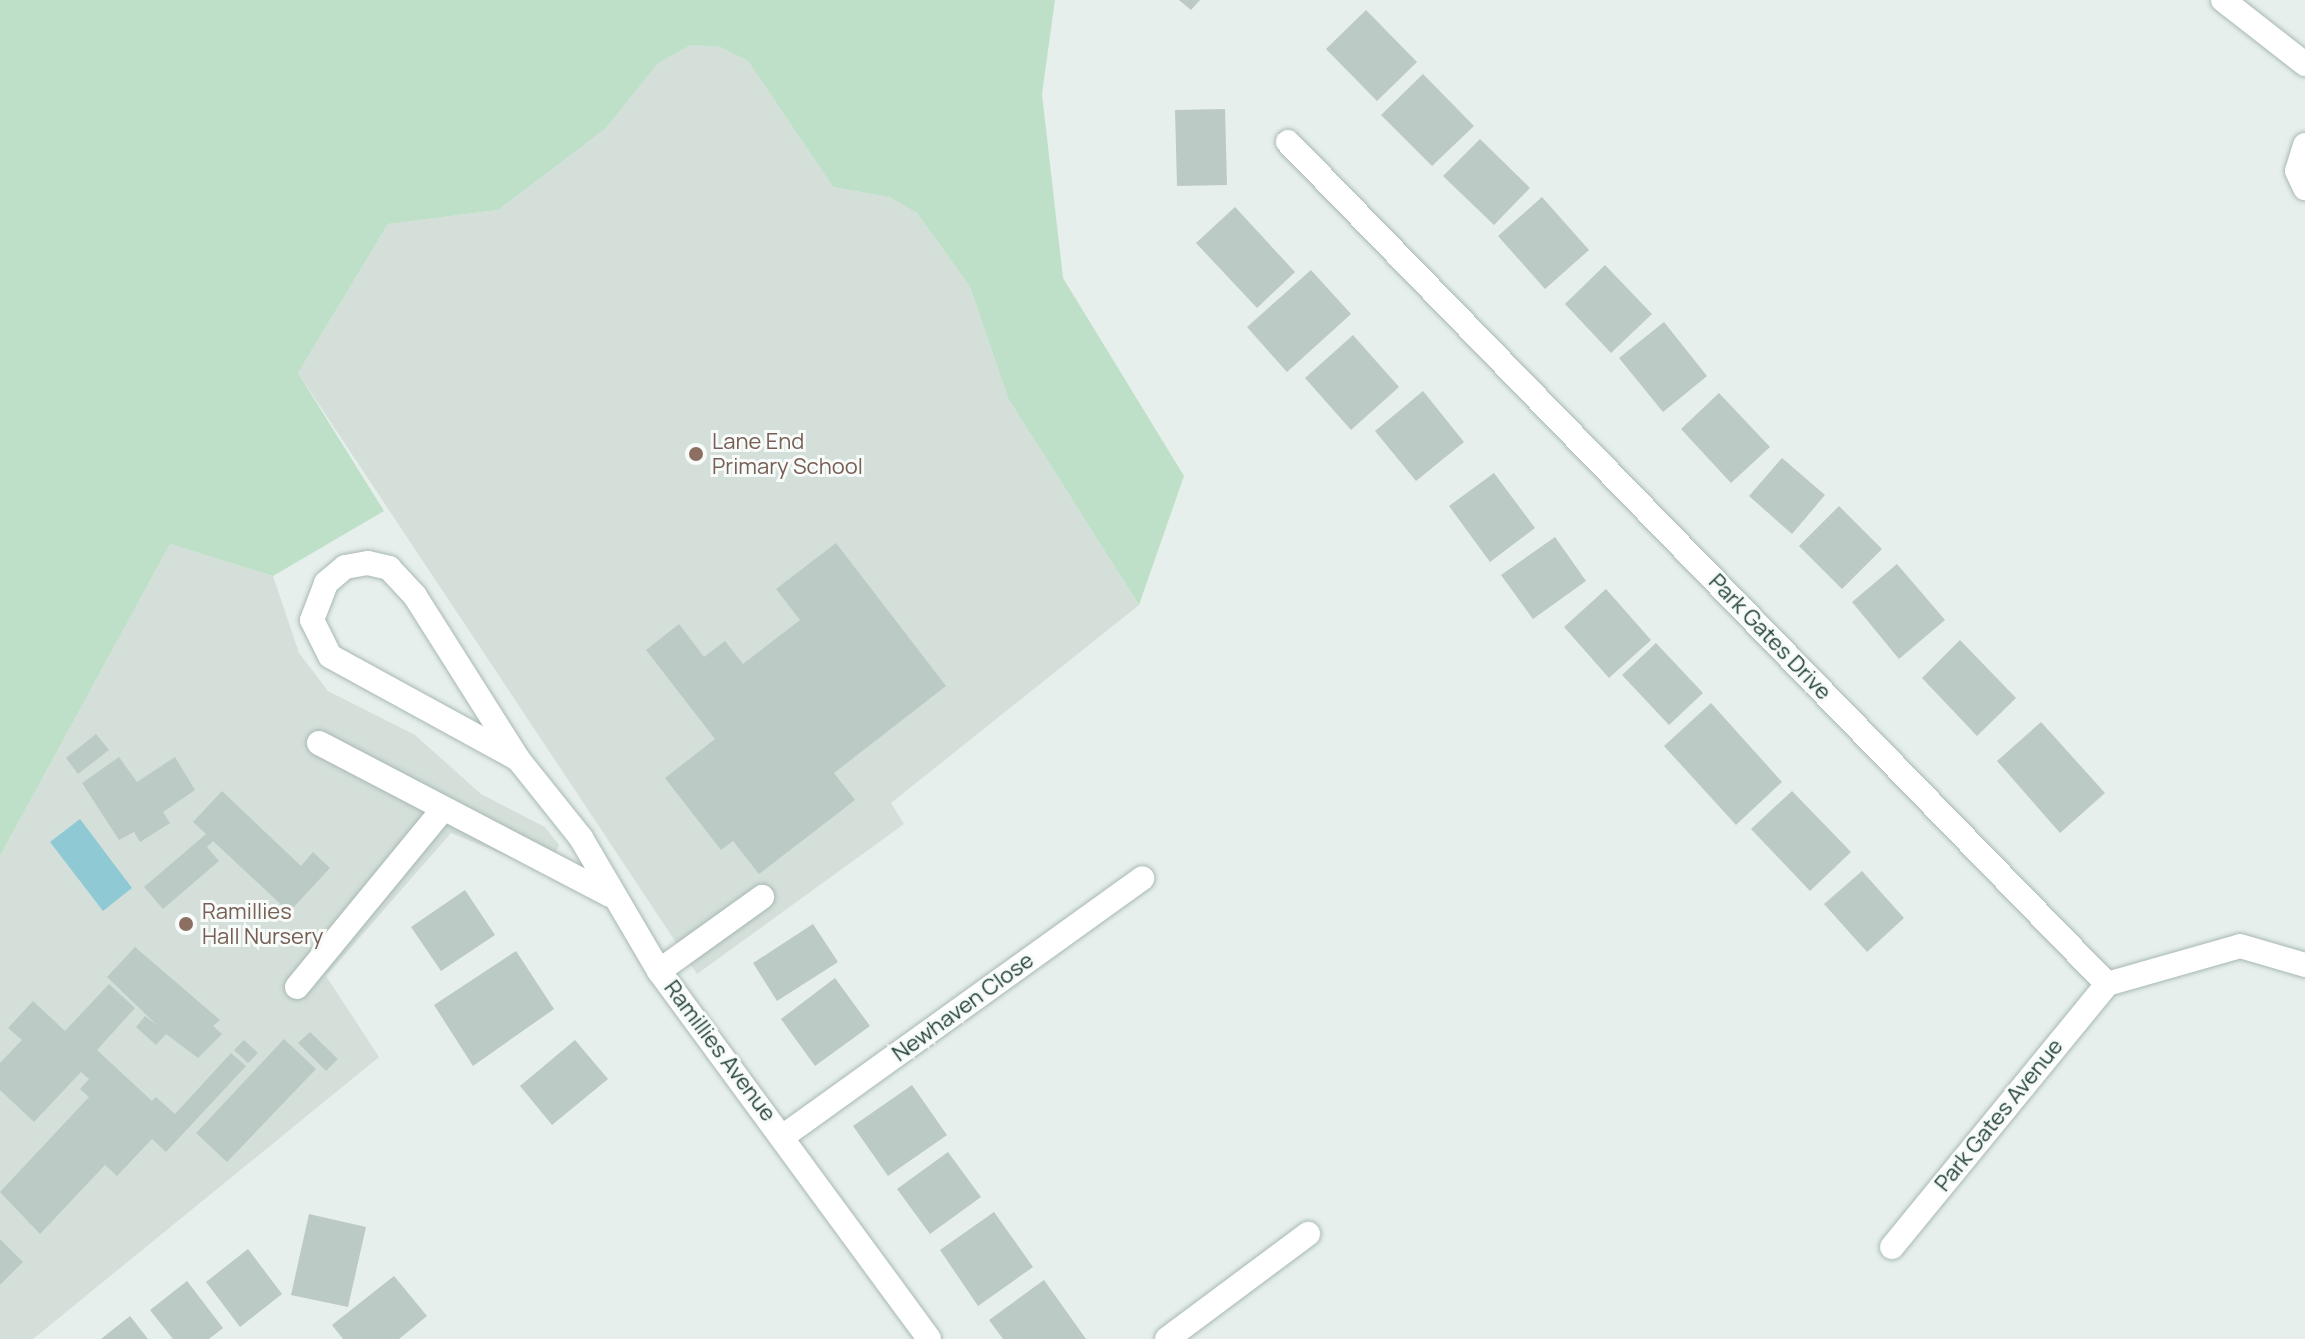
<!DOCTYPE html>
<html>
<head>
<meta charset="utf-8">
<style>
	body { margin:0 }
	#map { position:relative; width:2305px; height:1339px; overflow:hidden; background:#e6efeb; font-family:Manrope,sans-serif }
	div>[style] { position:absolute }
	.built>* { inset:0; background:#d4dfda }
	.green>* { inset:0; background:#bfe0c8 }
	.water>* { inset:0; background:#8ec9d4 }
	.building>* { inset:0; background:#bbcac4 }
	.roads { filter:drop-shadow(0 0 2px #a8b8b2) drop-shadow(0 0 2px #a8b8b2) }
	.minor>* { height:24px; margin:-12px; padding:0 12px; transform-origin:12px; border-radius:12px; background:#fff }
	.dots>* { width:22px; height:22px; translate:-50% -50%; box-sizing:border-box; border:4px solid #f7fbf9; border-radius:50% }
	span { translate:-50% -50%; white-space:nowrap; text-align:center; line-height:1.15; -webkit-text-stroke:6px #f7fbf9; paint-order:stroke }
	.education-label { font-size:22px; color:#785e54 }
	.left { translate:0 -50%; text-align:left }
	.street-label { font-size:22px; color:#24423a }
</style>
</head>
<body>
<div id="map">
	<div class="built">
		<i style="clip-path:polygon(691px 45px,720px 47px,748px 61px,833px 187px,889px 197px,917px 213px,970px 287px,1008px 398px,1139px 605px,891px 803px,904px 824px,697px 974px,298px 373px,388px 224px,498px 210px,605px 129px,657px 63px)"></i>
		<i style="clip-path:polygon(170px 544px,273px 576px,299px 653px,328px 691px,415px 735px,481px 794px,545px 827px,559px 845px,547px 872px,451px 833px,326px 976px,379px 1057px,33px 1339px,0 1339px,0 856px)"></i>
	</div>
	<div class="green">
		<i style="clip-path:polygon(0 0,1055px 0,1042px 94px,1063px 278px,1184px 476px,1139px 605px,1008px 398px,970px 287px,917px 213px,889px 197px,833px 187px,748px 61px,720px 47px,691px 45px,658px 63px,605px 129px,498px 210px,388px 224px,298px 373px,384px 511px,273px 576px,170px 544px,0 856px)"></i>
	</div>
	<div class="water">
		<i style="clip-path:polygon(80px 819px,132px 888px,103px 911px,50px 842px)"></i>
	</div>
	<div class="building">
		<i style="clip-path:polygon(1179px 0,1200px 0,1191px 10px)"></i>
		<i style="clip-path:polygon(1366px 10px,1417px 62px,1377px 101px,1326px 49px)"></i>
		<i style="clip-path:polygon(1423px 74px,1474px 126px,1432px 166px,1381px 115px)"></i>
		<i style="clip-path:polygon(1225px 109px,1227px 185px,1177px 186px,1175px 110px)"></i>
		<i style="clip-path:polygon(1480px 139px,1530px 188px,1494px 225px,1443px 176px)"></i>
		<i style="clip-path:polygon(1542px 197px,1589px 250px,1545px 289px,1498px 236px)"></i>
		<i style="clip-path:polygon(1235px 207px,1295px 272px,1257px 308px,1196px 243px)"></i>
		<i style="clip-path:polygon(1605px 265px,1652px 314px,1611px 353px,1565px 304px)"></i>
		<i style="clip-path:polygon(1311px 270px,1351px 314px,1287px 372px,1247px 327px)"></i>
		<i style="clip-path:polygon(1664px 322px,1707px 376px,1663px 412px,1619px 358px)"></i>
		<i style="clip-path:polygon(1353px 335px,1399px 387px,1351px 430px,1305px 378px)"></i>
		<i style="clip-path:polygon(1423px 391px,1464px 442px,1416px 481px,1375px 431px)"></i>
		<i style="clip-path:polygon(1719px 393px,1770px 447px,1731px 483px,1681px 429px)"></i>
		<i style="clip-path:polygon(1782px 458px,1825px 495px,1792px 534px,1749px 496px)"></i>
		<i style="clip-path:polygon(1494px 473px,1535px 528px,1490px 562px,1449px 506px)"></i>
		<i style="clip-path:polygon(1839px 506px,1882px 549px,1842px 589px,1799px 546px)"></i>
		<i style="clip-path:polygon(1555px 537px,1586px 581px,1533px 619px,1501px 575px)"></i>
		<i style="clip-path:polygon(836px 543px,946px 686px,834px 773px,855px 800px,759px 874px,733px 841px,721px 850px,665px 778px,715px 739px,646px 650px,679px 624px,704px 657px,725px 641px,743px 664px,800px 620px,776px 589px)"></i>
		<i style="clip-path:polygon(1897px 564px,1945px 620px,1899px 659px,1852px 602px)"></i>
		<i style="clip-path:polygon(1606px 589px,1651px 640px,1609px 678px,1564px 627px)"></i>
		<i style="clip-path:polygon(1960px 640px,2016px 698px,1977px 736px,1922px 678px)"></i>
		<i style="clip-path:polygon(1656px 643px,1703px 693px,1669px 725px,1622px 675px)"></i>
		<i style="clip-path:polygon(1711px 703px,1782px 782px,1736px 825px,1664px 746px)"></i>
		<i style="clip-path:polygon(2041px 722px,2105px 793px,2060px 833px,1997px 761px)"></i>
		<i style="clip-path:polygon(96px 734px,109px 750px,78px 774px,66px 758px)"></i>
		<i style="clip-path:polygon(119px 757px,137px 782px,175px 757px,195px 790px,163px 812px,170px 823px,140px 842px,134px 832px,119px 840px,82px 783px)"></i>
		<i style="clip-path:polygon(222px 791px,301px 866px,313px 852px,330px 868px,289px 912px,213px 841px,207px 847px,219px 861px,163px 909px,144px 887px,206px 834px,193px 822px)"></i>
		<i style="clip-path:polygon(1792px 791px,1851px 852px,1810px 891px,1751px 829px)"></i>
		<i style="clip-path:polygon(1862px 871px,1904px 918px,1867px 952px,1824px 904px)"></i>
		<i style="clip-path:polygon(465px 890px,495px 935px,441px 971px,411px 927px)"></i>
		<i style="clip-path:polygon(813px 924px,838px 962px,777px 1001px,753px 963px)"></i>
		<i style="clip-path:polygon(135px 947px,220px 1020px,213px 1026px,222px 1034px,198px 1058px,166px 1034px,156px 1045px,136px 1027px,145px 1016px,158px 1026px,107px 977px)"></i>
		<i style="clip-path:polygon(516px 951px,554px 1009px,473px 1066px,434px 1005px)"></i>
		<i style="clip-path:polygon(835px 978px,870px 1026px,815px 1066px,781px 1019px)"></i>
		<i style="clip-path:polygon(109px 984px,135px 1008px,97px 1050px,152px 1101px,156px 1097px,175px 1114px,231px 1053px,246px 1066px,166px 1152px,152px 1139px,117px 1176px,105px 1165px,40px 1234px,0 1192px,89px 1097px,80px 1089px,89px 1079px,81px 1072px,34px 1122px,0 1090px,0 1063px,22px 1040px,8px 1028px,33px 1001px,65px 1031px)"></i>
		<i style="clip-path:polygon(310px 1032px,338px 1059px,326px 1071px,298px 1043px)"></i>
		<i style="clip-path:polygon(284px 1039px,316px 1069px,227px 1162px,196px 1133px)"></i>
		<i style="clip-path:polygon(244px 1040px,258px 1053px,248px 1063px,234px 1050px)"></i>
		<i style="clip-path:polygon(575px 1040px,608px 1079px,552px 1125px,520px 1086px)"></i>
		<i style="clip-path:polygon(912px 1085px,947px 1135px,888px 1176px,853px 1126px)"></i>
		<i style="clip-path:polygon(948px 1152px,981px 1197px,930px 1234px,897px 1189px)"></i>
		<i style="clip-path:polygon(994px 1212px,1033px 1267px,978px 1306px,940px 1250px)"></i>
		<i style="clip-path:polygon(309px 1214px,366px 1227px,348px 1307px,291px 1295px)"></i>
		<i style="clip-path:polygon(0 1239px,23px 1262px,0 1285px)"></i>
		<i style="clip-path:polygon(248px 1249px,282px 1294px,240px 1327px,206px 1282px)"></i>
		<i style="clip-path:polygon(394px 1276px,427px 1316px,399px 1339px,343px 1339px,332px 1325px)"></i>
		<i style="clip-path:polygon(1044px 1280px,1086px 1339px,1003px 1339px,989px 1320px)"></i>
		<i style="clip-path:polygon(187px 1281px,223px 1328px,209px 1339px,173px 1339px,150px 1310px)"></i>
		<i style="clip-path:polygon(130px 1316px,148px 1339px,101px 1339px)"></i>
	</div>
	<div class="roads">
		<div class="minor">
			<i style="left:2223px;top:0;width:104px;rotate:38deg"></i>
			<i style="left:1288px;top:142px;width:1175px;rotate:45.79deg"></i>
			<i style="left:2107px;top:984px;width:138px;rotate:-15.9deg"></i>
			<i style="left:2240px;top:946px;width:68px;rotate:16.3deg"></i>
			<i style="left:2305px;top:145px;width:27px;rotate:107deg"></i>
			<i style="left:2297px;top:171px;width:19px;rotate:65deg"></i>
			<i style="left:319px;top:743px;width:328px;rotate:27.6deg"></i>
			<i style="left:518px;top:759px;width:214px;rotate:-151.3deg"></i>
			<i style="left:330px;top:656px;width:40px;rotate:-116.6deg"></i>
			<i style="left:312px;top:620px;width:40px;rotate:-69deg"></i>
			<i style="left:326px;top:583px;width:25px;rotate:-40deg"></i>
			<i style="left:345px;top:567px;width:23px;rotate:-10deg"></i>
			<i style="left:368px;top:563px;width:22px;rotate:13deg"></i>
			<i style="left:389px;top:568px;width:38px;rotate:47deg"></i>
			<i style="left:415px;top:596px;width:193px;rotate:57.7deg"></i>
			<i style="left:518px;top:759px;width:101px;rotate:51.4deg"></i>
			<i style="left:581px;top:838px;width:154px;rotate:59.6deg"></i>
			<i style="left:659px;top:971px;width:456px;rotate:53.7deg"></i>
			<i style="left:659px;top:971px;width:127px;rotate:-35.7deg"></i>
			<i style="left:297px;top:987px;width:227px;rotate:-50.6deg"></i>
			<i style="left:785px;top:1135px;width:440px;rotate:-35.7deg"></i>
			<i style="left:1892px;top:1247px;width:340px;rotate:-50.7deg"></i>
			<i style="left:1167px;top:1339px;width:176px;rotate:-36.7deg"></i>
		</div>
	</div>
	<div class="dots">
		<i style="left:696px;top:454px;background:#8d6e63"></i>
		<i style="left:186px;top:924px;background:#8d6e63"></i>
	</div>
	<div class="education-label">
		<span class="left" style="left:712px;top:454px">Lane End<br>Primary School</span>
		<span class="left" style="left:202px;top:924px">Ramillies<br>Hall Nursery</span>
	</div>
	<div class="street-label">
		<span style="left:1770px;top:637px;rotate:46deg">Park Gates Drive</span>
		<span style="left:963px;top:1007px;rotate:-36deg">Newhaven Close</span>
		<span style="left:720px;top:1051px;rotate:53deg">Ramillies Avenue</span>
		<span style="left:1999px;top:1115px;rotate:-51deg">Park Gates Avenue</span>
	</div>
</div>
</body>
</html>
